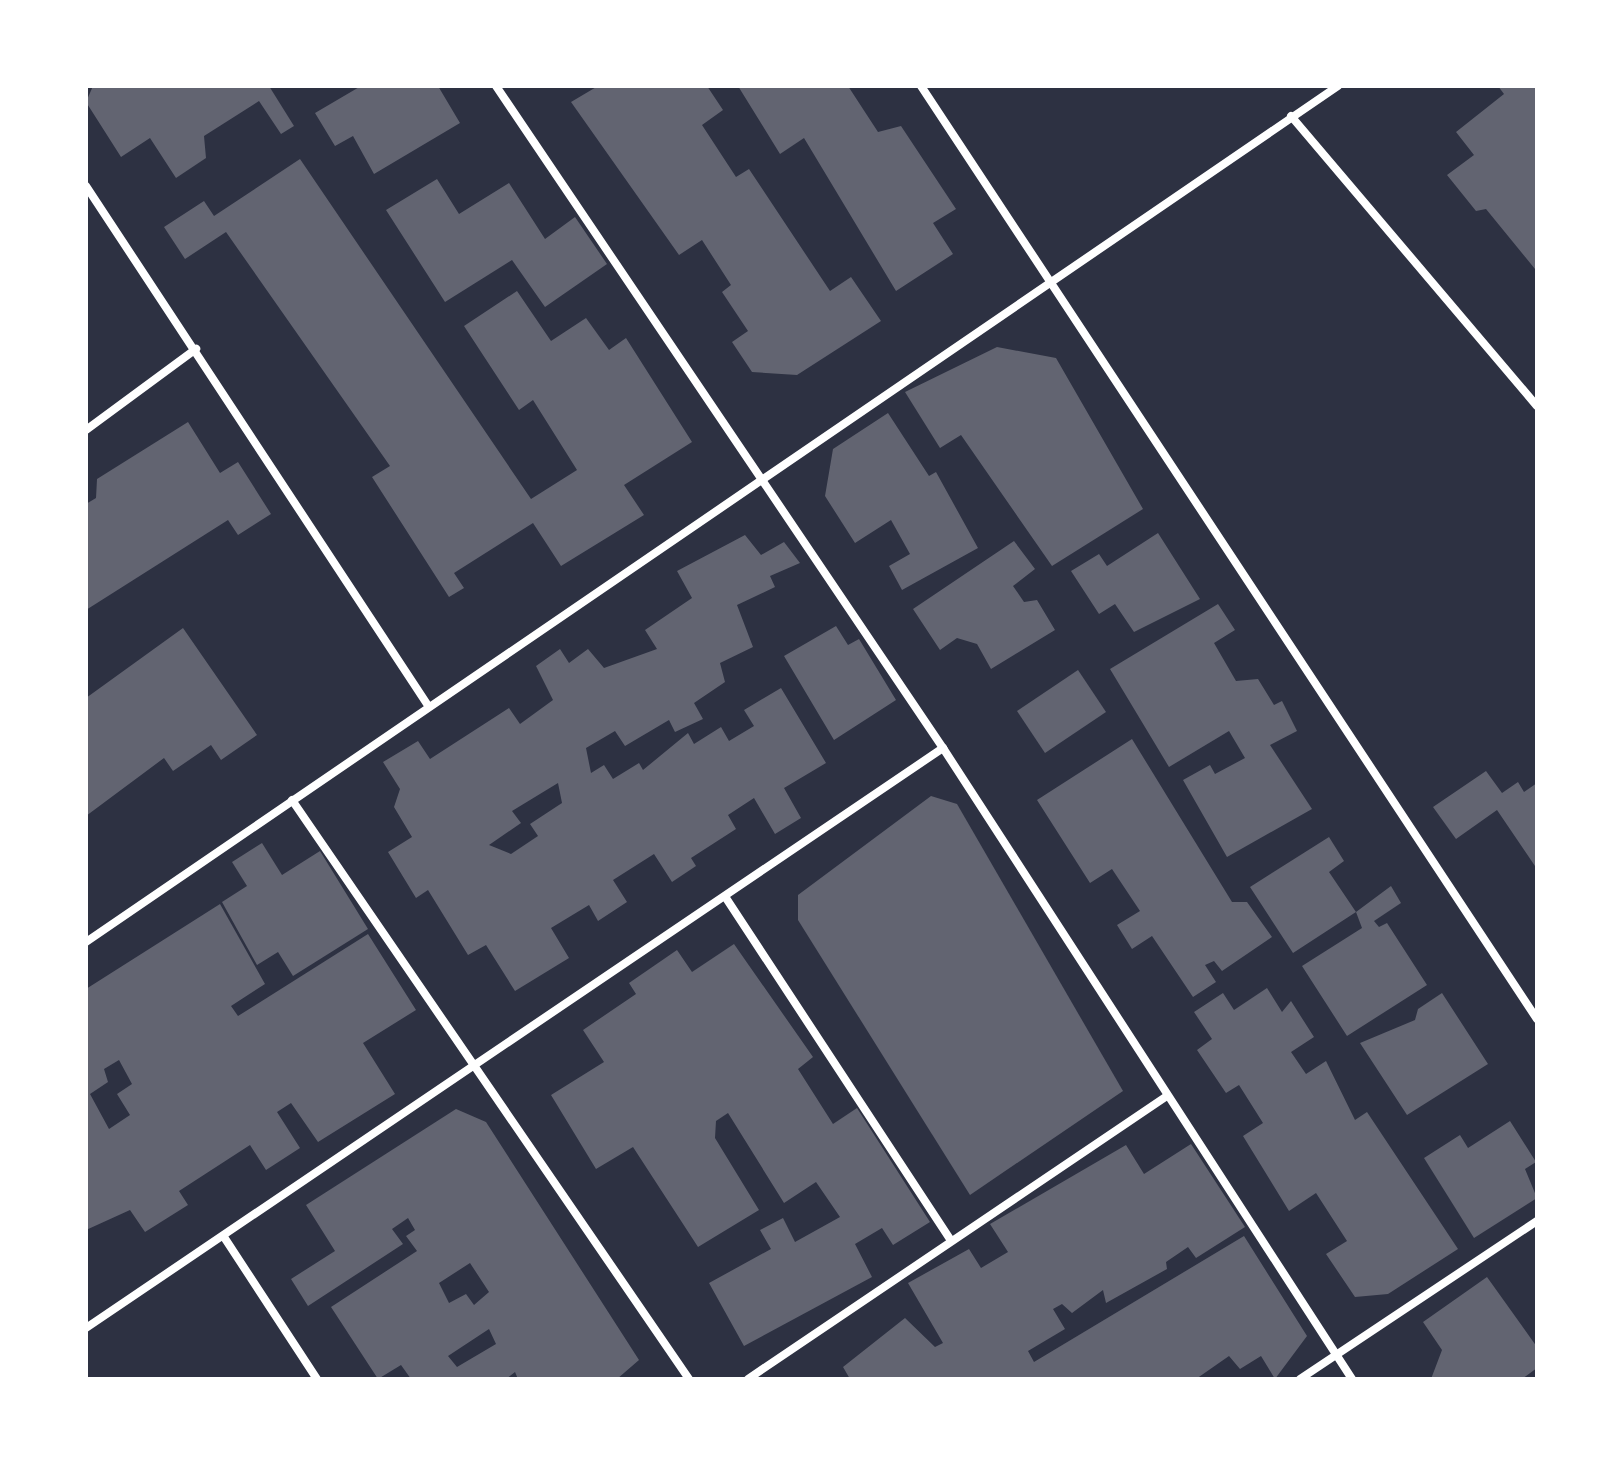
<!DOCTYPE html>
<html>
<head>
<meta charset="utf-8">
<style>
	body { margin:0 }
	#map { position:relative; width:1623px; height:1465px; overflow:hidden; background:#2d3142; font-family:Quicksand,sans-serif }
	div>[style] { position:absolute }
	.building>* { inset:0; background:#626471 }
	.minor>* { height:8px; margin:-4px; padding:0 4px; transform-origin:4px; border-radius:4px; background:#fff }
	span { translate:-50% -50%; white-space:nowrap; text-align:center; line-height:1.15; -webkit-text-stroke:6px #fff; paint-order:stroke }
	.frame { position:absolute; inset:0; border:88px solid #fff; pointer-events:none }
</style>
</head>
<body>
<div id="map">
	<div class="building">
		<i style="clip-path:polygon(93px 86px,269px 86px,294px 126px,281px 134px,259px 101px,204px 136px,206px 158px,176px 178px,150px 138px,121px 157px,86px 102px)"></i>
		<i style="clip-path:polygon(361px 86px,438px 86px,460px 123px,374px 174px,353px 136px,335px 146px,315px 113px)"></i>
		<i style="clip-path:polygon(598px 86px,707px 86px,723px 110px,702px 125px,736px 177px,749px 169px,830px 291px,851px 277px,881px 321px,797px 375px,752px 372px,732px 342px,748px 331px,722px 292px,731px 285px,702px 240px,679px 255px,571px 102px)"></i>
		<i style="clip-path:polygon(738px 86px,848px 86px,878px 132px,901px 126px,956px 209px,933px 223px,953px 254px,896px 291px,804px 138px,780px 154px)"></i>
		<i style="clip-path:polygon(1498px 86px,1537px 86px,1537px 286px,1535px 269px,1486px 209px,1476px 211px,1447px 175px,1474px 155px,1456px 132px,1504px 94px)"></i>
		<i style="clip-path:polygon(300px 159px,531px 499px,577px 470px,533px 400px,519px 410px,464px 326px,517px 291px,551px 341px,586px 318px,609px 350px,626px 338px,692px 442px,624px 485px,644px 515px,561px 566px,533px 523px,454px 573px,464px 588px,449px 597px,372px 477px,390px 466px,226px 232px,185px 259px,164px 227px,204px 201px,214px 216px)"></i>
		<i style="clip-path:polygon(437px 179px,459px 214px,509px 183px,545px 239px,575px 217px,607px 264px,545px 307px,512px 260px,445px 302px,386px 210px)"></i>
		<i style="clip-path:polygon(997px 347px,1056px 358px,1143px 509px,1052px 566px,961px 435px,940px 448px,905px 392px)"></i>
		<i style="clip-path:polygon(888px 413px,929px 476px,936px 472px,978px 548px,902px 590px,889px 566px,910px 554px,891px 520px,855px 543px,825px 496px,833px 449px)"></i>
		<i style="clip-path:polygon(188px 422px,220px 473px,238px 462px,271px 514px,238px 535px,228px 520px,86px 610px,86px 504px,96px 498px,97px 479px)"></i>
		<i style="clip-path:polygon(1158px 533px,1200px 599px,1134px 632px,1115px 604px,1099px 614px,1071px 571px,1099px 554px,1107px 566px)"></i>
		<i style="clip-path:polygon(evenodd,745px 535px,761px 555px,784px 542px,800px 563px,770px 576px,775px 587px,737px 605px,753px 647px,720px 663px,725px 682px,694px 703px,703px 719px,675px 732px,669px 720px,625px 746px,615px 731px,586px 748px,591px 773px,604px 765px,613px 779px,639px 763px,643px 770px,688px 733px,694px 744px,721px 727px,729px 741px,754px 726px,744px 710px,781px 688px,826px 763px,784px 788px,801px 818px,775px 834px,754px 798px,728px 815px,736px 829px,691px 858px,696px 866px,672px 882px,654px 854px,613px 880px,627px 902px,598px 921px,589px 905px,551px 928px,569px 958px,515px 991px,486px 945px,468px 955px,428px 890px,416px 898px,388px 852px,412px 837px,394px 807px,400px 789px,383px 762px,418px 741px,430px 759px,509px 708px,520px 724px,553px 700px,536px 666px,560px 649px,569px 663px,588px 649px,604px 668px,657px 649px,645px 630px,692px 598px,677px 571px,745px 535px,558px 783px,562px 803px,530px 824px,538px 836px,511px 854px,489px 845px,521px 823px,512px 811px,558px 783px)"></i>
		<i style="clip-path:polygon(1014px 541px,1035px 569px,1013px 586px,1024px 602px,1037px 600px,1055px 630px,991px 669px,977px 644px,957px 638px,940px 650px,913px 609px)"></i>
		<i style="clip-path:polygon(1218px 604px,1235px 630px,1214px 643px,1236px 681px,1258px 679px,1274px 705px,1282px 701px,1297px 731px,1270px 745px,1312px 809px,1227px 857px,1183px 780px,1210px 765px,1215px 774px,1245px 758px,1229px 731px,1169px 767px,1110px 669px)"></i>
		<i style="clip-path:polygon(836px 626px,848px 645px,859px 639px,896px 700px,834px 740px,784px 656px)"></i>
		<i style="clip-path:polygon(183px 628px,257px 735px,221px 760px,211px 745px,173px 771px,164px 758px,86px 816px,86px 698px)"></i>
		<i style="clip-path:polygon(1078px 670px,1106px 712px,1045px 753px,1017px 711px)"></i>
		<i style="clip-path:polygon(1132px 739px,1232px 902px,1247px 902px,1272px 937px,1222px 971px,1214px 961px,1205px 965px,1216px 982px,1193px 997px,1152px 936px,1132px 949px,1117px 925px,1140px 911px,1112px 869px,1090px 883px,1037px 800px)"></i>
		<i style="clip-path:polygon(1486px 771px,1502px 793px,1518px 782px,1524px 792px,1537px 783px,1537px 869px,1497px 810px,1456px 839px,1433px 807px)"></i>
		<i style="clip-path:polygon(931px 796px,957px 804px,1123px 1091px,970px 1195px,798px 920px,798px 895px)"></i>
		<i style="clip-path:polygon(1329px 837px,1344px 861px,1329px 872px,1356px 912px,1293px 953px,1250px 887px)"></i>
		<i style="clip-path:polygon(262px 843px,282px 875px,320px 851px,368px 929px,293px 976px,278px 952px,257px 965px,222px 902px,247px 886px,232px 862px)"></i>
		<i style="clip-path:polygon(1391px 886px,1401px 903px,1374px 921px,1379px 927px,1387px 923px,1427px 985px,1347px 1036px,1302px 966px,1362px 928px,1356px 912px)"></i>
		<i style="clip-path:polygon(evenodd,220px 904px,265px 984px,231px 1006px,238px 1016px,368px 934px,416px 1010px,363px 1043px,395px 1094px,318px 1142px,291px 1103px,277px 1112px,300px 1148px,266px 1170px,250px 1145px,179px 1191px,188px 1205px,145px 1232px,130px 1210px,86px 1230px,86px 989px,220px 904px,119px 1060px,132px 1084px,117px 1094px,130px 1115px,109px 1129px,90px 1094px,108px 1082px,104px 1069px,119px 1060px)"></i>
		<i style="clip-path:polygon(734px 944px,813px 1057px,798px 1069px,833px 1124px,857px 1108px,930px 1222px,893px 1245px,882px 1228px,855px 1244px,872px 1277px,744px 1346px,709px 1283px,771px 1249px,760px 1230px,783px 1218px,795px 1242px,840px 1217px,816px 1182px,784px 1203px,728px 1113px,716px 1121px,715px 1138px,759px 1210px,698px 1247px,633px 1147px,596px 1169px,551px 1095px,604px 1062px,583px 1030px,636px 994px,629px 983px,677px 950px,692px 972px)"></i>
		<i style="clip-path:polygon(1267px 988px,1282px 1012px,1291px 1001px,1314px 1037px,1291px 1052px,1306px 1074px,1326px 1061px,1355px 1120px,1367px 1112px,1458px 1249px,1388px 1294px,1355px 1297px,1326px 1254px,1347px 1241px,1316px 1193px,1289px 1211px,1243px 1136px,1263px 1123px,1239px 1085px,1226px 1093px,1197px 1050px,1212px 1039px,1194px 1012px,1223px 993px,1234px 1010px)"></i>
		<i style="clip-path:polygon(1442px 993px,1488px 1064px,1407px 1115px,1360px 1043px,1415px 1020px,1418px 1009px)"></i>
		<i style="clip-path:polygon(evenodd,456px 1109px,486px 1122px,639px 1360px,617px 1379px,518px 1379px,515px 1372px,506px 1379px,411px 1379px,401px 1365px,378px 1379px,331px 1307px,417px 1251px,406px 1236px,415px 1230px,408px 1218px,392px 1229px,403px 1244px,308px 1306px,291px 1279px,335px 1251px,306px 1205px,456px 1109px,470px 1263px,489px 1292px,474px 1305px,466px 1294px,449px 1303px,439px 1283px,470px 1263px,456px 1109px,489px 1329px,496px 1344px,457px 1367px,448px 1356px,489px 1329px)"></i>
		<i style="clip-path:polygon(1510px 1121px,1536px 1162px,1525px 1169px,1537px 1198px,1474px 1238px,1424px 1158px,1460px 1135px,1468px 1148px)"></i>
		<i style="clip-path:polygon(1191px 1144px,1245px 1227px,1196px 1258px,1188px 1247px,1166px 1262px,1167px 1269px,1106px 1303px,1103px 1290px,1072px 1313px,1062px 1304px,1053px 1309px,1065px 1329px,1028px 1351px,1034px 1362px,1244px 1236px,1307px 1336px,1275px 1379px,1261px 1356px,1240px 1369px,1229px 1356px,1196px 1379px,850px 1379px,843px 1367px,905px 1318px,935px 1347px,943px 1343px,908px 1283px,969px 1249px,981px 1268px,1008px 1252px,990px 1224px,1126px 1145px,1144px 1174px)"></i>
		<i style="clip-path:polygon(1487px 1277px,1537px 1347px,1537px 1368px,1522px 1379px,1431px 1379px,1442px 1350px,1423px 1322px)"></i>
	</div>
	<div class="minor">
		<i style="left:496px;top:86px;width:799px;rotate:55.97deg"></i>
		<i style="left:943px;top:748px;width:752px;rotate:57.05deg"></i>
		<i style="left:921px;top:86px;width:1118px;rotate:56.57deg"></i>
		<i style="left:1291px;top:116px;width:380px;rotate:49.7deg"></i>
		<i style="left:86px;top:186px;width:620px;rotate:56.64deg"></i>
		<i style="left:86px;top:430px;width:137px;rotate:-36.4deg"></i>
		<i style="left:292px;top:800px;width:702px;rotate:55.56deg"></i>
		<i style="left:726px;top:898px;width:410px;rotate:56.7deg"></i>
		<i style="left:86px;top:942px;width:1517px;rotate:-34.36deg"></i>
		<i style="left:224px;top:1237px;width:170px;rotate:56.8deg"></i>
		<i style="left:86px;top:1328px;width:1035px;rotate:-34.09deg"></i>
		<i style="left:748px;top:1379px;width:506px;rotate:-34.04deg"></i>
		<i style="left:1300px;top:1379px;width:285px;rotate:-33.7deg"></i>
	</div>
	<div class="frame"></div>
</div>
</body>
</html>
